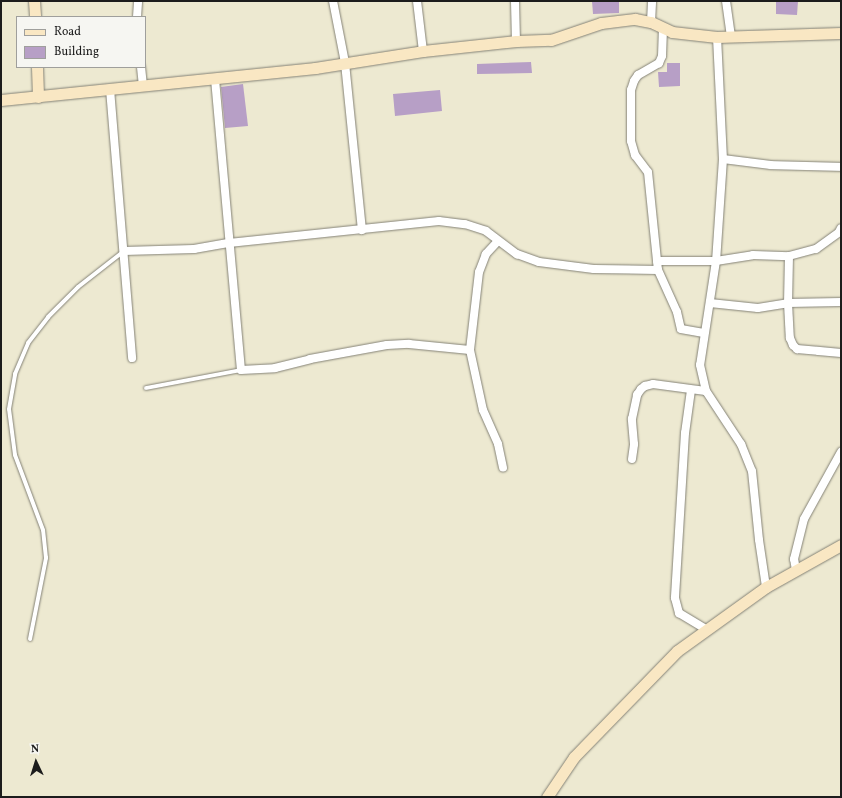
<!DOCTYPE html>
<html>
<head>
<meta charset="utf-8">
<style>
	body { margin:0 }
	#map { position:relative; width:842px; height:798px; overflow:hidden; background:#ede9d1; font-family:Vollkorn,serif }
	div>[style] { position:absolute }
	.building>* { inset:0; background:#b79fc6 }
	.roads { filter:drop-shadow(0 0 1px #848276) drop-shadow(0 0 1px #848276) }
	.lane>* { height:4px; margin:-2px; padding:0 2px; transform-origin:2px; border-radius:2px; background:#fff }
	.street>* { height:8px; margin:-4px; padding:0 4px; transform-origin:4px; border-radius:4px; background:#fff }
	.secondary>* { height:11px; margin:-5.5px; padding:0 5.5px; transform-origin:5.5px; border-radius:5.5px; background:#f9e7c3 }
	span { translate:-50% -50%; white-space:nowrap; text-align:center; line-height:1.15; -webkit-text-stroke:3.5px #f6f6f2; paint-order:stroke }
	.frame { position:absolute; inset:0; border:2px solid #1c1c1c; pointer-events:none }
	.legend { position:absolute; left:16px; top:16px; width:130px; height:52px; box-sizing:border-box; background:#f6f6f2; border:1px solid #9f9f9c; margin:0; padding:5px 7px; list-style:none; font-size:12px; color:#1c1c1c }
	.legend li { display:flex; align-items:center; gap:8px; height:20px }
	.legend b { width:20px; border:1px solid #9f9f9c }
	.north { position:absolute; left:16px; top:742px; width:40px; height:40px; -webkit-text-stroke:3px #f6f6f2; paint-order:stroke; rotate:356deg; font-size:11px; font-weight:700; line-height:16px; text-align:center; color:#1c1c1c }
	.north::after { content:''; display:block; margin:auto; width:14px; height:18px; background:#1c1c1c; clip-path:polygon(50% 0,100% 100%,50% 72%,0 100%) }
</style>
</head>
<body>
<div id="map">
	<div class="building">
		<i style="clip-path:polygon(592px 1px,619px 1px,619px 13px,593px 14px)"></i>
		<i style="clip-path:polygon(776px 1px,798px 1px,797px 15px,776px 14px)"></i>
		<i style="clip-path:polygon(531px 62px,532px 73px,477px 74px,477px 64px)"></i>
		<i style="clip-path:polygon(667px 63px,680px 63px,680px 86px,659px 87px,658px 72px,667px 72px)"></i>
		<i style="clip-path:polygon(243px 84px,248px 126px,225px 128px,221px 87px)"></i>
		<i style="clip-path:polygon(440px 90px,442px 111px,395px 116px,393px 94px)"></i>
	</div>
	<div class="roads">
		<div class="lane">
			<i style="left:146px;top:388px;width:97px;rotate:-10.7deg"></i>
			<i style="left:30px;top:639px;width:83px;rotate:-78.8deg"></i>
			<i style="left:46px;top:558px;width:28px;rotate:-96deg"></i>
			<i style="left:43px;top:530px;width:80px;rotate:-110.5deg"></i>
			<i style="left:15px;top:455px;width:46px;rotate:-97.4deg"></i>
			<i style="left:9px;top:409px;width:36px;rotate:-80deg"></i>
			<i style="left:15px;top:374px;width:34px;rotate:-67deg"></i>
			<i style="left:28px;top:343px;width:33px;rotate:-52deg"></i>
			<i style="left:48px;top:317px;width:42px;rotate:-45deg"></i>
			<i style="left:78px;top:287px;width:58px;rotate:-38deg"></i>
		</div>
		<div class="street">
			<i style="left:333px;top:1px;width:63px;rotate:79deg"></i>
			<i style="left:345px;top:63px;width:168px;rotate:84.2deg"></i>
			<i style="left:417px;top:1px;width:50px;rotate:83.2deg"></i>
			<i style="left:515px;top:1px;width:40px;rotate:88.6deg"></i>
			<i style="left:726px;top:1px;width:35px;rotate:82deg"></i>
			<i style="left:137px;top:17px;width:16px;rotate:-86deg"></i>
			<i style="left:651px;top:22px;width:21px;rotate:-87deg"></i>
			<i style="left:663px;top:28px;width:28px;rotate:92deg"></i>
			<i style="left:662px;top:56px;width:8px;rotate:113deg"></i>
			<i style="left:659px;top:63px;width:24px;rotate:150deg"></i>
			<i style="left:638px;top:75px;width:7px;rotate:124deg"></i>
			<i style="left:634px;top:81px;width:9px;rotate:108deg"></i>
			<i style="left:631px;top:90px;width:51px;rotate:90deg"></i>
			<i style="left:631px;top:141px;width:15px;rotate:74deg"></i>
			<i style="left:635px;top:155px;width:21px;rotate:53deg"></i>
			<i style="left:648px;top:172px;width:99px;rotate:84.2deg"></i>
			<i style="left:658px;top:270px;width:46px;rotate:65.7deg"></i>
			<i style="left:677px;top:312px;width:17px;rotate:77deg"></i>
			<i style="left:681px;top:329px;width:23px;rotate:10deg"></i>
			<i style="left:717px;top:37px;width:122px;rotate:87.2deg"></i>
			<i style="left:723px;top:159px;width:102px;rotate:93.9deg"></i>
			<i style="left:716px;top:261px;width:105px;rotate:98.7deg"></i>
			<i style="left:700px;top:365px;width:27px;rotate:77deg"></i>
			<i style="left:706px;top:391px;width:64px;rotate:56.6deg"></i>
			<i style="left:741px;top:444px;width:29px;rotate:68deg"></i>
			<i style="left:752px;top:471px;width:69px;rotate:84.2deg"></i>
			<i style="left:759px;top:540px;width:48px;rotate:81.5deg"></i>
			<i style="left:141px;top:67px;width:18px;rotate:84deg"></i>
			<i style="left:215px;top:79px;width:292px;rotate:84.9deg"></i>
			<i style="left:241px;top:370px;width:34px;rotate:-3deg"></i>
			<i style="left:275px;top:368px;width:36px;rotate:-14deg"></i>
			<i style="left:310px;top:359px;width:78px;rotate:-10.3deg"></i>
			<i style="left:387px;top:345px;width:22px;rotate:-3deg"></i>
			<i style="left:409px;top:344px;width:61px;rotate:5.6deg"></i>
			<i style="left:110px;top:89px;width:270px;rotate:85.3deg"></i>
			<i style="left:723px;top:159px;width:48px;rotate:7.1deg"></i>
			<i style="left:771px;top:165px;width:70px;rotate:1.6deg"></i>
			<i style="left:498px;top:241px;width:18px;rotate:133deg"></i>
			<i style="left:486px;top:254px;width:19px;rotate:111deg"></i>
			<i style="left:479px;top:272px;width:79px;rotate:96.6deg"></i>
			<i style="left:470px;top:350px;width:61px;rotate:77.8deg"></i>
			<i style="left:483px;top:410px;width:37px;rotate:66deg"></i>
			<i style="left:498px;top:444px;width:24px;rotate:78deg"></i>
			<i style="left:124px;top:251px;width:70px;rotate:-1.6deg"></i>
			<i style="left:194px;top:249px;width:36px;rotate:-10deg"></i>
			<i style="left:229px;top:243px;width:211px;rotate:-6deg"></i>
			<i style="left:439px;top:221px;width:26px;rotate:7deg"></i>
			<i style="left:465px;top:224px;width:22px;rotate:18deg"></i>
			<i style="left:486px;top:231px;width:39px;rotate:37deg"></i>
			<i style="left:517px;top:254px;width:23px;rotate:20deg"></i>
			<i style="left:539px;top:262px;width:55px;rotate:7.3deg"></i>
			<i style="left:594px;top:269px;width:64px;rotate:0.9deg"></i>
			<i style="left:789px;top:256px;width:47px;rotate:91.2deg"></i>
			<i style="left:788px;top:303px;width:35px;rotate:87deg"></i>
			<i style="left:790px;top:338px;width:8px;rotate:67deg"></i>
			<i style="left:793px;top:345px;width:6px;rotate:45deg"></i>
			<i style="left:797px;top:349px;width:44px;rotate:5.2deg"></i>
			<i style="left:657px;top:261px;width:59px"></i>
			<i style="left:716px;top:261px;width:37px;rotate:-9deg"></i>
			<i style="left:753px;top:255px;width:36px;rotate:2deg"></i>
			<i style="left:789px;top:256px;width:28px;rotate:-15deg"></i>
			<i style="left:816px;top:249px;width:29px;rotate:-36deg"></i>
			<i style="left:839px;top:232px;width:4px;rotate:-63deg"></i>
			<i style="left:710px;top:303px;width:48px;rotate:5.9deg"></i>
			<i style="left:758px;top:308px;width:30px;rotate:-9deg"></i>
			<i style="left:788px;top:303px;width:53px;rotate:-1.1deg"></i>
			<i style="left:691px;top:390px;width:43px;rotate:97.9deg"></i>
			<i style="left:685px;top:433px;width:165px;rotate:93.5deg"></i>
			<i style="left:675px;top:598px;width:16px;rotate:75deg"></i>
			<i style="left:679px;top:613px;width:33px;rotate:31deg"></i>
			<i style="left:632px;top:459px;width:15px;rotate:-82deg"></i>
			<i style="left:634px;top:444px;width:25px;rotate:-95deg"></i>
			<i style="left:632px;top:419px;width:25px;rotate:-78deg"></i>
			<i style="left:637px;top:395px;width:7px;rotate:-56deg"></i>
			<i style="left:641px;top:389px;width:5px;rotate:-37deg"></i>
			<i style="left:645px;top:386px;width:8px;rotate:-14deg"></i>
			<i style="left:653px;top:384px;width:53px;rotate:7.5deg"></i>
			<i style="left:796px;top:570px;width:11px;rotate:-100deg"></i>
			<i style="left:794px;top:559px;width:41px;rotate:-76deg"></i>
			<i style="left:804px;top:519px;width:77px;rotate:-61.1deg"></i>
		</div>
		<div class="secondary">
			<i style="left:34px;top:1px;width:16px;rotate:86deg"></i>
			<i style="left:37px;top:67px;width:30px;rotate:88deg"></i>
			<i style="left:1px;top:100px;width:316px;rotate:-5.8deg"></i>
			<i style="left:315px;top:68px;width:109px;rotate:-8.9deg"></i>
			<i style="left:423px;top:51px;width:94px;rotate:-6.1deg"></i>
			<i style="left:516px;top:41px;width:35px;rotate:-2deg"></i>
			<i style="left:551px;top:40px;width:53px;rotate:-18.8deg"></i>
			<i style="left:601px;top:23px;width:34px;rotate:-7deg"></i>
			<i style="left:635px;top:19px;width:16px;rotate:11deg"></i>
			<i style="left:651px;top:22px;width:23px;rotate:25deg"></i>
			<i style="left:672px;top:32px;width:45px;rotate:6.3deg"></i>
			<i style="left:717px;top:37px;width:124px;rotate:-1.8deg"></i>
			<i style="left:547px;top:797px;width:48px;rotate:-56deg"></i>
			<i style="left:574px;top:757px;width:148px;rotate:-45.8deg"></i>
			<i style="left:677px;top:651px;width:110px;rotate:-35.7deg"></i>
			<i style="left:766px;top:587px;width:86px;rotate:-29.2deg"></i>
		</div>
	</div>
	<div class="frame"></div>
	<ul class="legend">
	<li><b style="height:5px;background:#f9e7c3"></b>Road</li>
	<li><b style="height:11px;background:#b79fc6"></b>Building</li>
	</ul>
	<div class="north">N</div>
</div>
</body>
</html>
